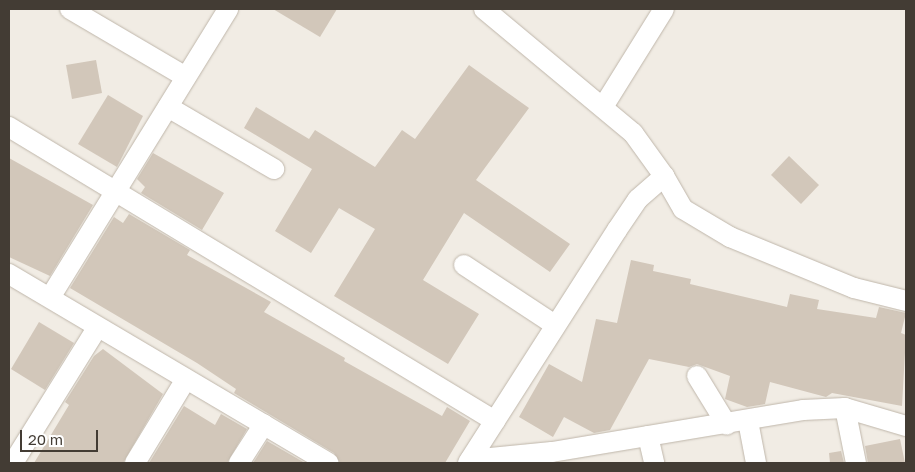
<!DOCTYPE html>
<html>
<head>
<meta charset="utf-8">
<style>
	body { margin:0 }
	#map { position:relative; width:915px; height:472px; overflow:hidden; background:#f1ece4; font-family:"Golos Text",sans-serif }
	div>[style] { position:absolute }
	.building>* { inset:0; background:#d2c7ba }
	.roads { filter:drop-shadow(0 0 1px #bfb6aa) drop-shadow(0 0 1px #bfb6aa) }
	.street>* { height:20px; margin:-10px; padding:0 10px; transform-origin:10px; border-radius:10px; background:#fff }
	span { translate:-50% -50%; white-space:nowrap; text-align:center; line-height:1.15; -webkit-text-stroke:5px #fff; paint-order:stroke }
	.frame { position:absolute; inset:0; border:10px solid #433c34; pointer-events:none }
	.scale { position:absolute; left:20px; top:430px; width:78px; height:22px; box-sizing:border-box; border:2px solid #433c34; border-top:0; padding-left:6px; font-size:15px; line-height:18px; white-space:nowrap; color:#433c34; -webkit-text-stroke:4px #fff; paint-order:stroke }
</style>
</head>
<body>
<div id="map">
	<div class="building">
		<i style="clip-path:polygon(273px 9px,337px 9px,320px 37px)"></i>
		<i style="clip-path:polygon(96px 60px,102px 93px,72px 99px,66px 65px)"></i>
		<i style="clip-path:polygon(469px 65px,529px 108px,476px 180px,570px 244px,550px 272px,464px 213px,423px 280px,479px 314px,448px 364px,334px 296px,375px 229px,339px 208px,311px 253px,275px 231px,312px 169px,244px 128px,256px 107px,309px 139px,315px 130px,375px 167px,402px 130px,415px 139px)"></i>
		<i style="clip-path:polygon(108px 95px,143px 116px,117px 167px,78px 144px)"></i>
		<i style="clip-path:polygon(153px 153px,224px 193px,202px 230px,141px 193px,145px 187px,137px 179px)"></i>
		<i style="clip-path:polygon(789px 156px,819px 185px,801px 204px,771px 175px)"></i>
		<i style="clip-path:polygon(9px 158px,93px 205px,50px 276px,9px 257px)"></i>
		<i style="clip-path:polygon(129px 214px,190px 250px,187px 255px,271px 302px,264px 312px,345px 358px,344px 361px,442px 416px,447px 407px,470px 421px,445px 463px,340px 463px,334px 453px,234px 393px,236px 389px,197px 363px,70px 288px,114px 217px,123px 223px)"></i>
		<i style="clip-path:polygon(631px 260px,654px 265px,653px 271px,691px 279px,690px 284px,787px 307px,790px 294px,819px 300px,817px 309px,876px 318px,879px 307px,906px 313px,901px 333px,906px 335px,902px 406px,832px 393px,826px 397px,770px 382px,765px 404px,747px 407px,725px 399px,730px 376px,697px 364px,689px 367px,649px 359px,610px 430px,594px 433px,564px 417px,553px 437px,519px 417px,549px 364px,582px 382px,596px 319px,617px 323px)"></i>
		<i style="clip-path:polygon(39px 322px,74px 343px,45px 390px,11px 369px)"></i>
		<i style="clip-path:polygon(103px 349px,163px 394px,123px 463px,34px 463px,69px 405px,65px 402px,94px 356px)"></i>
		<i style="clip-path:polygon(184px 406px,215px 425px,221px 414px,247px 429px,227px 463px,149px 463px)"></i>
		<i style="clip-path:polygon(900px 439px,905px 463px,868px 463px,865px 446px)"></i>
		<i style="clip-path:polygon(267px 441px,305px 463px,253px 463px)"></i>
		<i style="clip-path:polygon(841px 451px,844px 463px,830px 463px,829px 453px)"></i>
	</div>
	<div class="roads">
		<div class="street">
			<i style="left:70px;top:9px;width:134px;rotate:30.4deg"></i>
			<i style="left:484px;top:9px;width:194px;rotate:39.8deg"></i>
			<i style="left:633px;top:133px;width:53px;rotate:54.2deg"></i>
			<i style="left:168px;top:107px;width:123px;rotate:30.3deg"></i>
			<i style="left:603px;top:107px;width:115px;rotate:-58.1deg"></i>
			<i style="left:9px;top:127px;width:568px;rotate:31.17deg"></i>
			<i style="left:464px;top:265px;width:109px;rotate:33.4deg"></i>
			<i style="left:9px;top:274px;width:371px;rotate:30.6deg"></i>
			<i style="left:51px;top:296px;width:337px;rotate:-58.3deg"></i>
			<i style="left:697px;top:376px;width:57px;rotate:58.5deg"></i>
			<i style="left:845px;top:408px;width:56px;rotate:78.7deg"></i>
			<i style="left:748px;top:421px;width:43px;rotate:79.2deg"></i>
			<i style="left:648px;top:436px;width:28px;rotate:77deg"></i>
			<i style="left:470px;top:460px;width:82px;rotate:-5.6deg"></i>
			<i style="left:552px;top:452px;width:254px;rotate:-9.5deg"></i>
			<i style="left:803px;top:410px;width:42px;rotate:-2.7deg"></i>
			<i style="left:845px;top:408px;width:64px;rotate:16.4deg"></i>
			<i style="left:13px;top:463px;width:159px;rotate:-58.1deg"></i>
			<i style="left:135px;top:463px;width:98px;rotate:-58.7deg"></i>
			<i style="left:239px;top:463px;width:46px;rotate:-57.3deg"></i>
			<i style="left:468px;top:463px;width:277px;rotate:-57.4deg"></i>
			<i style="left:617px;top:230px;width:37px;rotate:-56deg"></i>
			<i style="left:638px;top:199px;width:35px;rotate:-41deg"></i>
			<i style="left:664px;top:176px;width:38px;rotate:60deg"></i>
			<i style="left:683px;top:209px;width:55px;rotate:30.8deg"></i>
			<i style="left:730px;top:237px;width:134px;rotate:22.4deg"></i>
			<i style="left:854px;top:288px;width:54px;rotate:14deg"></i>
		</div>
	</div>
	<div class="frame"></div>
	<div class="scale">20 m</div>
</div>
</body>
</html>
